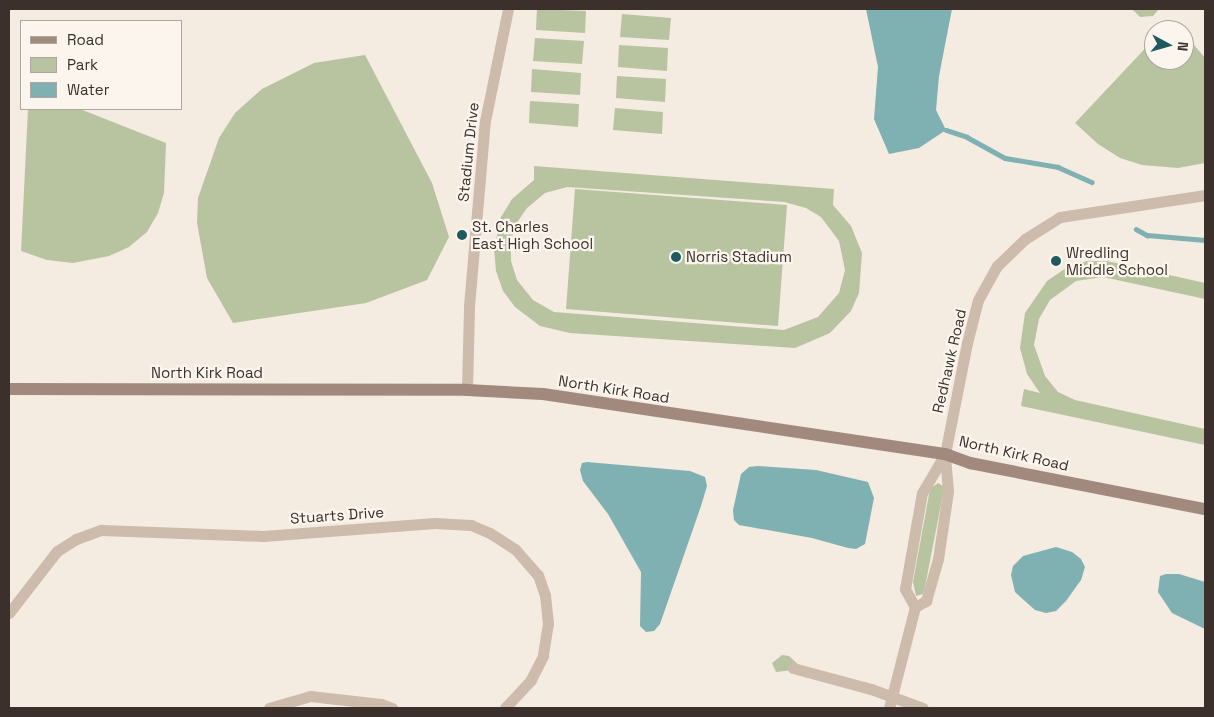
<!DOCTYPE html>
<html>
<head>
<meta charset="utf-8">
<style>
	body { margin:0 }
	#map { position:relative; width:1214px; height:717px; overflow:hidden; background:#f4ebe1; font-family:"Space Grotesk",sans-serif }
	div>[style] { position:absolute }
	.green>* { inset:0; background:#b8c4a0 }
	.water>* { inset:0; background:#7fb0b2 }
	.stream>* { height:4.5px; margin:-2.25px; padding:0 2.25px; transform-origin:2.25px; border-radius:2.25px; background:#7fb0b2 }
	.street>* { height:11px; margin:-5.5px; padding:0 5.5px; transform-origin:5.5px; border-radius:5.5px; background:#cdbbac }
	.secondary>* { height:12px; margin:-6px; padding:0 6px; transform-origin:6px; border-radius:6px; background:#a18a7d }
	.dots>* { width:14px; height:14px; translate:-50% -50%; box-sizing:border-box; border:2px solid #fbf5ee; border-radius:50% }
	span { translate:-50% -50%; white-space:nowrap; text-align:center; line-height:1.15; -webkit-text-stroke:4.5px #fbf5ee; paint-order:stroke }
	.street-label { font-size:15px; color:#3b302b }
	.poi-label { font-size:15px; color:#3b302b }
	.left { translate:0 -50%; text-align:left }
	.frame { position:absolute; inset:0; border:10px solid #3b302b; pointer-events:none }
	.legend { position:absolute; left:20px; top:20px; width:162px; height:90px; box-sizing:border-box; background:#fbf5ee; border:1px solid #aea6a0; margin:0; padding:6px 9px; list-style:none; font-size:15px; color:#3b302b }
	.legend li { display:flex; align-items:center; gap:10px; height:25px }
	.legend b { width:25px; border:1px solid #aea6a0 }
	.north { position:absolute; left:1144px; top:20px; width:50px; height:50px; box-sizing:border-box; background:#fbf5ee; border:1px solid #aea6a0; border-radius:50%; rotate:96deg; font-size:14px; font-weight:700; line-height:20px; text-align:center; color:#3b302b }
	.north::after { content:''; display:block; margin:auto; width:18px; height:22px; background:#1f5a5e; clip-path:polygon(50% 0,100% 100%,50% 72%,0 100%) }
</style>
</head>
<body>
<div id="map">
	<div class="green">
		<i style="clip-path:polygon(537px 9px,586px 11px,585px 33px,536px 30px)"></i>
		<i style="clip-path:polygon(1132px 9px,1159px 9px,1153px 16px,1140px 17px)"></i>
		<i style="clip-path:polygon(622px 14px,671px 18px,669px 40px,620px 37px)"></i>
		<i style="clip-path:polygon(1184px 33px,1205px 58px,1205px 163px,1178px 168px,1142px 165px,1120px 158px,1098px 144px,1075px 123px,1154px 39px,1154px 60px,1184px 60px)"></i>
		<i style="clip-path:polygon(535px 38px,584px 41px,582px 64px,533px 61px)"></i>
		<i style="clip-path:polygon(619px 45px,668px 48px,667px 71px,618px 67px)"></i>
		<i style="clip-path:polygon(365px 55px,432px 183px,449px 237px,427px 280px,366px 303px,233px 323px,207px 278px,197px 223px,198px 198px,219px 138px,235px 113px,262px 89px,314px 63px)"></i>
		<i style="clip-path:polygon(532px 69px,581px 73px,580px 95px,531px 92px)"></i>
		<i style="clip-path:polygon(617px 76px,666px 79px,665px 102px,616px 98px)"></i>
		<i style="clip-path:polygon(530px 101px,579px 104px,578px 127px,529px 123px)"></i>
		<i style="clip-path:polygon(615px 108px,663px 112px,662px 134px,613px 130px)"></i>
		<i style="clip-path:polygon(28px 109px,80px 109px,166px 143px,164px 193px,158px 213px,147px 232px,129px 247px,109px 256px,73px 263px,47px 260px,21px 251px)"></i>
		<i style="clip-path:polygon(evenodd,534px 166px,834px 189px,833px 205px,851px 226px,862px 253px,859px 293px,851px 311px,830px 333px,795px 348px,570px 333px,540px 326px,515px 307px,503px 291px,496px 271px,494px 249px,501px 217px,512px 199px,534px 180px,534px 166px,567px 187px,784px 202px,806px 208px,821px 217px,839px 241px,845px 270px,839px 293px,818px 317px,784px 330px,554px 312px,533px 300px,517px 280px,511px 261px,511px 241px,516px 224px,527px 208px,545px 193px,567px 187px)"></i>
		<i style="clip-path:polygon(575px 189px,787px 205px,778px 326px,566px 309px)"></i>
		<i style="clip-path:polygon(1087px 261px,1107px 261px,1205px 283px,1205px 299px,1103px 277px,1076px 281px,1050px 300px,1039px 319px,1034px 345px,1045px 376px,1058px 392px,1075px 400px,1205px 429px,1205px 445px,1021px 406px,1024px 389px,1040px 393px,1027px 374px,1020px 348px,1025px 313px,1047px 281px,1066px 268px)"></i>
		<i style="clip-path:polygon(938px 483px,943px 486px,943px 494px,925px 587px,923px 594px,916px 596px,913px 582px,930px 489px)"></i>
		<i style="clip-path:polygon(782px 655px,789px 656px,803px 669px,776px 672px,772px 663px)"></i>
	</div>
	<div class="water">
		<i style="clip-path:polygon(866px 9px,952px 9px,939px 76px,936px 110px,946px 130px,919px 148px,889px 154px,874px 119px,878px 67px)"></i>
		<i style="clip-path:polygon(587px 462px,690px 471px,705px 477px,707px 486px,701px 506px,660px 624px,654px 631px,646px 632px,640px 626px,641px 572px,608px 514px,583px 481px,580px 470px,582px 463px)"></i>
		<i style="clip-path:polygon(758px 466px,816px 470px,868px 482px,874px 498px,865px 544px,856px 549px,848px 548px,812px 538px,739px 525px,734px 520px,733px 510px,741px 474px,749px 467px)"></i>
		<i style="clip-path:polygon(1056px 547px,1072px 552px,1081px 559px,1085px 567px,1081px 580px,1066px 601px,1056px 611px,1046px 613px,1035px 610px,1015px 592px,1011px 575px,1013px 566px,1023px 556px)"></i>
		<i style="clip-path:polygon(1166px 574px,1179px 574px,1205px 582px,1205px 629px,1172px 613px,1158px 592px,1160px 576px)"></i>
	</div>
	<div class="stream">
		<i style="left:946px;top:130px;width:22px;rotate:18deg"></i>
		<i style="left:967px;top:137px;width:43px;rotate:28.9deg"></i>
		<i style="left:1005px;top:158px;width:54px;rotate:9.6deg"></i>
		<i style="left:1058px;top:167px;width:37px;rotate:24deg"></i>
		<i style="left:1136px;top:229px;width:13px;rotate:29deg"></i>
		<i style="left:1147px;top:235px;width:58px;rotate:4.9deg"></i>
	</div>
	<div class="street">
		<i style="left:467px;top:390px;width:84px;rotate:-88.6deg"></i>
		<i style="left:469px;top:306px;width:186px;rotate:-85.1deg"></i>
		<i style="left:485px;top:121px;width:114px;rotate:-78.4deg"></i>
		<i style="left:915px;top:607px;width:21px;rotate:-119deg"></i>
		<i style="left:905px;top:589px;width:97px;rotate:-80deg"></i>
		<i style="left:922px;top:493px;width:45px;rotate:-59.5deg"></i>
		<i style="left:9px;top:613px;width:78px;rotate:-52.3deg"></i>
		<i style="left:57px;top:551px;width:22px;rotate:-32deg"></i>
		<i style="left:76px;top:539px;width:27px;rotate:-20deg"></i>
		<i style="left:101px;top:530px;width:162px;rotate:2.1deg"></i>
		<i style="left:263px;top:536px;width:172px;rotate:-4.3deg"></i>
		<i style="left:435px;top:523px;width:36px;rotate:3deg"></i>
		<i style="left:471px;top:525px;width:21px;rotate:23deg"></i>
		<i style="left:490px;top:533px;width:30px;rotate:33deg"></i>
		<i style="left:515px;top:549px;width:35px;rotate:49deg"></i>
		<i style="left:538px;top:575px;width:21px;rotate:71deg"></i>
		<i style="left:545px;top:595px;width:28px;rotate:84deg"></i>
		<i style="left:548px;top:623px;width:33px;rotate:99deg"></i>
		<i style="left:543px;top:656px;width:27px;rotate:117deg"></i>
		<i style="left:531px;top:680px;width:38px;rotate:133deg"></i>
		<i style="left:793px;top:668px;width:81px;rotate:15.1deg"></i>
		<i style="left:871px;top:689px;width:55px;rotate:20.1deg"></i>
		<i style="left:269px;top:708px;width:43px;rotate:-16.3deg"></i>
		<i style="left:310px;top:696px;width:71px;rotate:6.4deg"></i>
		<i style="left:381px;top:704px;width:12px;rotate:20deg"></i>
		<i style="left:889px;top:708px;width:104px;rotate:-75.6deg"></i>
		<i style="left:915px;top:607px;width:13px;rotate:-29deg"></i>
		<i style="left:926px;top:601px;width:44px;rotate:-74.1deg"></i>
		<i style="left:938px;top:559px;width:69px;rotate:-81.6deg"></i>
		<i style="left:948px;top:491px;width:37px;rotate:-95deg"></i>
		<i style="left:945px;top:454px;width:113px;rotate:-78.8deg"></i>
		<i style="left:967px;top:343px;width:44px;rotate:-75.7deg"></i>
		<i style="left:978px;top:300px;width:39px;rotate:-61deg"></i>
		<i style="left:997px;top:266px;width:39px;rotate:-44deg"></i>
		<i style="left:1025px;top:239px;width:41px;rotate:-32.2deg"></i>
		<i style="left:1060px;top:217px;width:147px;rotate:-8.6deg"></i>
	</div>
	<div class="secondary">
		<i style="left:9px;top:389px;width:458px;rotate:0.1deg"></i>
		<i style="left:467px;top:390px;width:76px;rotate:3deg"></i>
		<i style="left:543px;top:394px;width:406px;rotate:8.5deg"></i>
		<i style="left:945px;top:454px;width:27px;rotate:20deg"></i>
		<i style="left:970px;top:463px;width:239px;rotate:11.1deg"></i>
	</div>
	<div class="dots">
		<i style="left:462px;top:235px;background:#1f5a5e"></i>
		<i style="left:676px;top:257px;background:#1f5a5e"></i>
		<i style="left:1056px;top:261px;background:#1f5a5e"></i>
	</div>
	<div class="street-label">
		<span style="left:468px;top:152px;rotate:-84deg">Stadium Drive</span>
		<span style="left:949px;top:361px;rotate:-77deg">Redhawk Road</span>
		<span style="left:207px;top:373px">North Kirk Road</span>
		<span style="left:614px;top:389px;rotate:9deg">North Kirk Road</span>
		<span style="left:1014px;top:453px;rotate:13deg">North Kirk Road</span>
		<span style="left:337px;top:515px;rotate:-4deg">Stuarts Drive</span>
	</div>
	<div class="poi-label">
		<span class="left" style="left:472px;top:235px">St. Charles<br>East High School</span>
		<span class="left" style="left:1066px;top:261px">Wredling<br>Middle School</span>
		<span class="left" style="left:686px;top:257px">Norris Stadium</span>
	</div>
	<div class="frame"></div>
	<ul class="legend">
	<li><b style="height:6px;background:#a18a7d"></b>Road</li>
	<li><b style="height:14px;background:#b8c4a0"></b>Park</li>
	<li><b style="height:14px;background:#7fb0b2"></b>Water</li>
	</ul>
	<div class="north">N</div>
</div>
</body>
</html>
